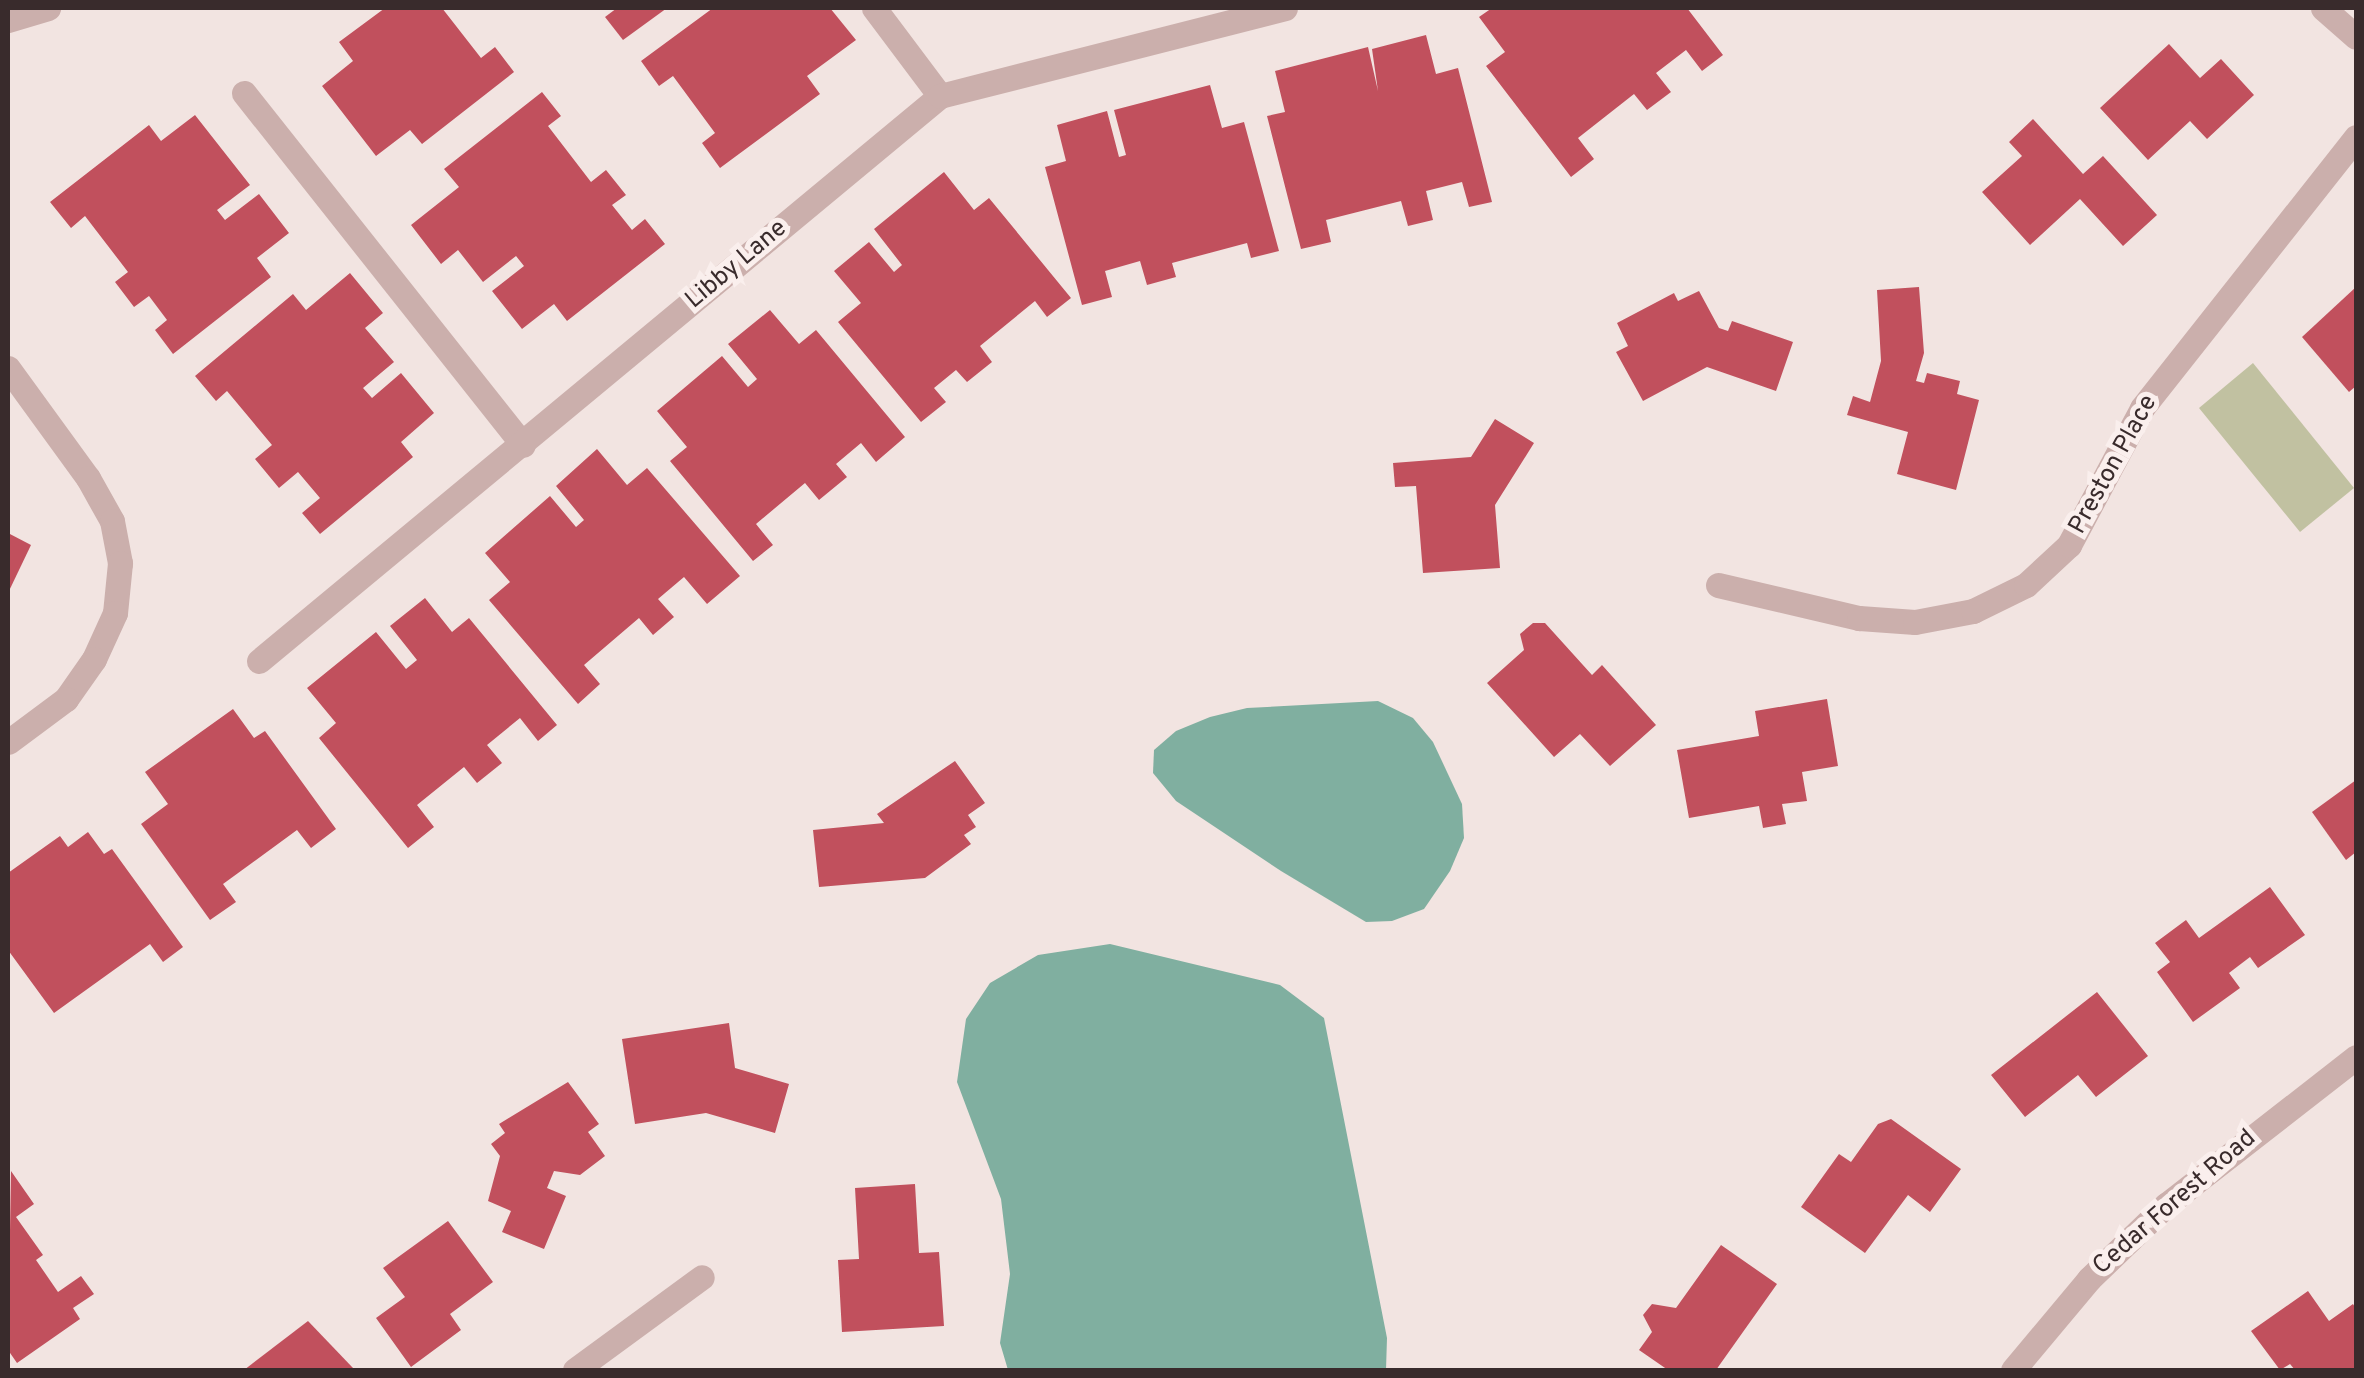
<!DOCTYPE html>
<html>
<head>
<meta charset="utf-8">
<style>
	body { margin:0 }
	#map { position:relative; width:2364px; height:1378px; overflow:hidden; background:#f2e4e1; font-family:Overpass,sans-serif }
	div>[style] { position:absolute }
	.green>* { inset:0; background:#c1c1a1 }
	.water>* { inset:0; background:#80afa0 }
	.building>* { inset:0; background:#c1505d }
	.minor>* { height:25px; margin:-12.5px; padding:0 12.5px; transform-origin:12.5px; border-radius:12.5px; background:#cbafac }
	span { translate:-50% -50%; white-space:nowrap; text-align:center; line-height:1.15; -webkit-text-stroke:10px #faefed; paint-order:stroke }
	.street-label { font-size:25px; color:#392b2c }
	.frame { position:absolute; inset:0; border:10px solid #392b2c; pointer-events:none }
</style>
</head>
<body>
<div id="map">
	<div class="green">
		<i style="clip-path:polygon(2253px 363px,2354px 488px,2300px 532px,2199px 408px)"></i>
	</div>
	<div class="water">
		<i style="clip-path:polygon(1378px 701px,1413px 718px,1433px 742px,1462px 804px,1464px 838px,1450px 871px,1424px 909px,1392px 921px,1366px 922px,1281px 871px,1176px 801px,1153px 773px,1154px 750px,1176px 731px,1210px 717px,1247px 708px)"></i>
		<i style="clip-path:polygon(1110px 944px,1280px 985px,1324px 1018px,1387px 1338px,1386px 1370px,1008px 1370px,1000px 1343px,1010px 1274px,1001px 1199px,957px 1082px,966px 1019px,990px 983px,1038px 955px)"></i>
	</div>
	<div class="building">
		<i style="clip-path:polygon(385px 8px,442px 8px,481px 58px,495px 47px,514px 72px,422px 144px,410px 130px,376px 156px,322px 86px,353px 61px,339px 42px)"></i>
		<i style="clip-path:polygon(617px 8px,667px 8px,623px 40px,605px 17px)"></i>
		<i style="clip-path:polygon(713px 8px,830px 8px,856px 40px,807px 76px,820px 94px,720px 168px,702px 143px,715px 133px,673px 76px,659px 86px,641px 61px)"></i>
		<i style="clip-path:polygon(1492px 8px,1687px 8px,1723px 55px,1702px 71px,1686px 50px,1656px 73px,1671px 92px,1647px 110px,1634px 94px,1578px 138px,1594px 159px,1571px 177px,1486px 66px,1505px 52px,1479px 17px)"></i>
		<i style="clip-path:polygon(1426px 35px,1436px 74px,1458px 68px,1492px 202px,1469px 207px,1462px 182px,1426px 191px,1433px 220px,1408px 226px,1401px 201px,1326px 220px,1331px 242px,1301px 249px,1267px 116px,1285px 112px,1275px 71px,1368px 47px,1378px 91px,1372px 49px)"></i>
		<i style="clip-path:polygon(2169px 44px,2200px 78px,2221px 59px,2254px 95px,2207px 139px,2190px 121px,2148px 160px,2100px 108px)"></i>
		<i style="clip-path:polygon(1210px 85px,1222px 128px,1244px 122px,1279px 251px,1251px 258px,1247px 243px,1172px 263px,1176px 277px,1147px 285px,1140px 261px,1105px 271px,1112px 297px,1082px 305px,1045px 167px,1066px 161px,1057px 125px,1107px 111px,1119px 157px,1126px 155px,1114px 110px)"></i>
		<i style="clip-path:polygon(542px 92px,561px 116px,548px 126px,591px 182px,606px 170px,626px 195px,612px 205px,632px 230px,645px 219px,665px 244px,567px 321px,554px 304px,522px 329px,492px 291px,524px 266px,516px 256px,483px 282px,458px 250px,441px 264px,411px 225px,459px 187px,444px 169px)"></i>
		<i style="clip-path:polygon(195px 115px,250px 185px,217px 210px,225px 220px,259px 194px,289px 233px,257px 258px,271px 277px,173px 354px,155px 330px,167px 320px,149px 296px,134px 307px,115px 282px,128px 272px,85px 216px,71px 228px,50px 202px,149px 125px,161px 141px)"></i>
		<i style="clip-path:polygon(2033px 119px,2083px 174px,2103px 156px,2157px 215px,2123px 246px,2080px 199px,2030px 245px,1982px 192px,2022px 156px,2009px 142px)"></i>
		<i style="clip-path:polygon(944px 172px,974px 210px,989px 198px,1071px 298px,1047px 317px,1035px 301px,980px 346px,992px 362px,967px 382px,956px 370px,934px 388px,946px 402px,921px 422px,838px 322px,861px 303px,834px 271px,869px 242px,894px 272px,902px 265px,874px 229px)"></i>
		<i style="clip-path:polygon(350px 273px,383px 313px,365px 328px,394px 362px,363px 388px,372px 398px,401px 373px,434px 413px,401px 442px,413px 457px,320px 534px,302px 513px,320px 498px,298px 472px,279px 488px,255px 459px,272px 445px,227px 391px,216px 401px,195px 376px,293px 294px,306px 310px)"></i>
		<i style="clip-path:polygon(1919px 287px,1924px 353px,1916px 381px,1924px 383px,1927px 373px,1960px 381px,1957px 394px,1979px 400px,1956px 490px,1897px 474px,1908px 432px,1847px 415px,1853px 396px,1870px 402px,1881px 361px,1877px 290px)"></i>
		<i style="clip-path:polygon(2356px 287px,2356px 386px,2349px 392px,2302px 337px)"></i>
		<i style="clip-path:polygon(1699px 291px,1719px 328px,1728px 331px,1732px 321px,1793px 342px,1776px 391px,1707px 367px,1643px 401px,1616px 352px,1628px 346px,1617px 323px,1674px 293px,1678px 301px)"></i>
		<i style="clip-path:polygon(770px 310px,799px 344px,816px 330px,905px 437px,876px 462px,861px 443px,836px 464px,847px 477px,819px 500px,805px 483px,756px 524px,773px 545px,753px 561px,670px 461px,687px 447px,657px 411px,722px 356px,748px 387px,757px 379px,728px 344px)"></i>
		<i style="clip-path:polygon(1495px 419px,1534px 443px,1495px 505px,1500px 568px,1423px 573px,1416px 486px,1395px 487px,1393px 463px,1471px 457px)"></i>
		<i style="clip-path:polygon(597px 449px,627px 485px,647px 468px,740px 576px,707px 604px,684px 577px,658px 599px,674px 617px,653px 635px,639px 618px,584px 665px,600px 684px,578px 704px,489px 600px,510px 582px,485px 553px,550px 496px,576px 527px,584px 520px,556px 486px)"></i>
		<i style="clip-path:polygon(8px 533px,31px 545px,8px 593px)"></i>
		<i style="clip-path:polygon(425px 598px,452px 632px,469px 618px,557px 725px,538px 741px,520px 718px,487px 745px,502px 763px,477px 783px,464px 767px,417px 805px,434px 827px,408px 848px,319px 738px,336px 723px,307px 688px,376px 632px,406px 669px,417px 660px,390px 626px)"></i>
		<i style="clip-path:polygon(1533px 623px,1545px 623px,1592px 675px,1602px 665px,1656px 725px,1610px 766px,1580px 734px,1554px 757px,1487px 683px,1524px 650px,1520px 634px)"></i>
		<i style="clip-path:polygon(1827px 699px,1838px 766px,1802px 772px,1807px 801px,1782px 804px,1786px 824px,1763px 828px,1759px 806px,1689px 818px,1677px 750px,1759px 736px,1755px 711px)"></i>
		<i style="clip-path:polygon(233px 709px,254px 738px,265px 731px,336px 829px,311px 848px,297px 830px,223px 884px,236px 902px,210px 920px,141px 824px,168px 804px,145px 772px)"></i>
		<i style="clip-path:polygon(955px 761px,985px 803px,968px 815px,976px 827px,964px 835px,971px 844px,925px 878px,819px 887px,813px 830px,884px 823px,877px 814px)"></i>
		<i style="clip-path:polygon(2356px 780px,2356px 852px,2346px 860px,2312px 812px)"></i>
		<i style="clip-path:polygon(88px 832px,104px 854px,112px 849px,183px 947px,163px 962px,150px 944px,54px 1013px,8px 950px,8px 873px,60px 836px,68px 847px)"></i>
		<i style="clip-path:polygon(2270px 887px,2305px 935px,2258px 968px,2250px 957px,2229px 973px,2240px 988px,2193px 1022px,2157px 972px,2170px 962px,2155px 943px,2186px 920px,2199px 938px)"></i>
		<i style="clip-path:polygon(2097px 992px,2148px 1056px,2096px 1097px,2078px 1075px,2025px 1117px,1991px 1075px)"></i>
		<i style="clip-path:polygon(729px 1023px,735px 1068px,789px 1084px,775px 1133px,706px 1113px,635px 1124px,622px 1039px)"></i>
		<i style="clip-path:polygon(568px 1082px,599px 1124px,588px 1132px,605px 1156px,580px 1175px,554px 1171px,547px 1188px,566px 1196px,544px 1249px,502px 1232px,511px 1211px,488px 1201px,500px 1156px,491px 1144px,505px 1133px,499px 1124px)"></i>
		<i style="clip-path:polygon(1891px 1119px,1961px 1169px,1930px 1212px,1908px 1195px,1865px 1253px,1801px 1207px,1839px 1154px,1851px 1162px,1878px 1124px)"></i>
		<i style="clip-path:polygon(11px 1171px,34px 1204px,16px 1217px,43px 1255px,36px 1260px,58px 1292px,81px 1276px,94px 1294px,73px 1308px,80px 1319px,17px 1363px,8px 1350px)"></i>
		<i style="clip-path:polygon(915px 1184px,919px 1253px,939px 1252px,944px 1326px,842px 1332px,838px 1260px,859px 1259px,855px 1188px)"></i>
		<i style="clip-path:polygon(448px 1221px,493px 1282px,450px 1314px,461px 1330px,411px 1367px,376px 1318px,405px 1297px,383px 1268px)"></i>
		<i style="clip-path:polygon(1721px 1245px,1777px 1284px,1716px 1370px,1668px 1370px,1639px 1350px,1652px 1332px,1643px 1315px,1652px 1304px,1676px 1308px)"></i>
		<i style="clip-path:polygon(2308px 1291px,2329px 1321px,2353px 1304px,2356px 1309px,2356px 1370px,2295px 1370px,2290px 1364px,2280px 1370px,2251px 1331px)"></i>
		<i style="clip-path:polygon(308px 1321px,353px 1368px,244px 1370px)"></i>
	</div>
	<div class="minor">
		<i style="left:874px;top:8px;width:110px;rotate:53.1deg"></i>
		<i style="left:2323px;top:8px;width:44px;rotate:41.3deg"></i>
		<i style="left:8px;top:20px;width:42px;rotate:-16.7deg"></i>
		<i style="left:244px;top:93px;width:449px;rotate:51.6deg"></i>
		<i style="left:8px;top:368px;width:136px;rotate:54deg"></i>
		<i style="left:88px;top:478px;width:49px;rotate:60.8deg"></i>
		<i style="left:112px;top:521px;width:43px;rotate:79.2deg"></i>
		<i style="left:120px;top:563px;width:50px;rotate:95.7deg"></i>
		<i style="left:115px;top:613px;width:51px;rotate:114.5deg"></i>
		<i style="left:94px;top:659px;width:49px;rotate:125deg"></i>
		<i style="left:66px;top:699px;width:72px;rotate:143.4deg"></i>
		<i style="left:1718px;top:585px;width:145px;rotate:13.2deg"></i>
		<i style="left:1859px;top:618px;width:56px;rotate:4.1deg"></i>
		<i style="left:1915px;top:622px;width:59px;rotate:-10.7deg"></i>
		<i style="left:1973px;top:611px;width:59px;rotate:-26.1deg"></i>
		<i style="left:2026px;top:585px;width:59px;rotate:-42.9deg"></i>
		<i style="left:2069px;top:545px;width:155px;rotate:-61.9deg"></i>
		<i style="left:2142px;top:408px;width:345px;rotate:-51.7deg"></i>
		<i style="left:259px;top:661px;width:885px;rotate:-39.68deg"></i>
		<i style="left:940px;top:96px;width:356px;rotate:-14.3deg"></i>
		<i style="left:575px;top:1370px;width:157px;rotate:-36.2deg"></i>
		<i style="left:2013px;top:1370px;width:119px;rotate:-50.1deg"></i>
		<i style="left:2089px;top:1279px;width:107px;rotate:-43.9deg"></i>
		<i style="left:2166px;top:1205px;width:241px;rotate:-37.9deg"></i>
	</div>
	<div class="street-label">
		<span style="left:737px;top:265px;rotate:-40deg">Libby Lane</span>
		<span style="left:2114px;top:465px;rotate:-61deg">Preston Place</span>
		<span style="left:2175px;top:1203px;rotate:-41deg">Cedar Forest Road</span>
	</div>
	<div class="frame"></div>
</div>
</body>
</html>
